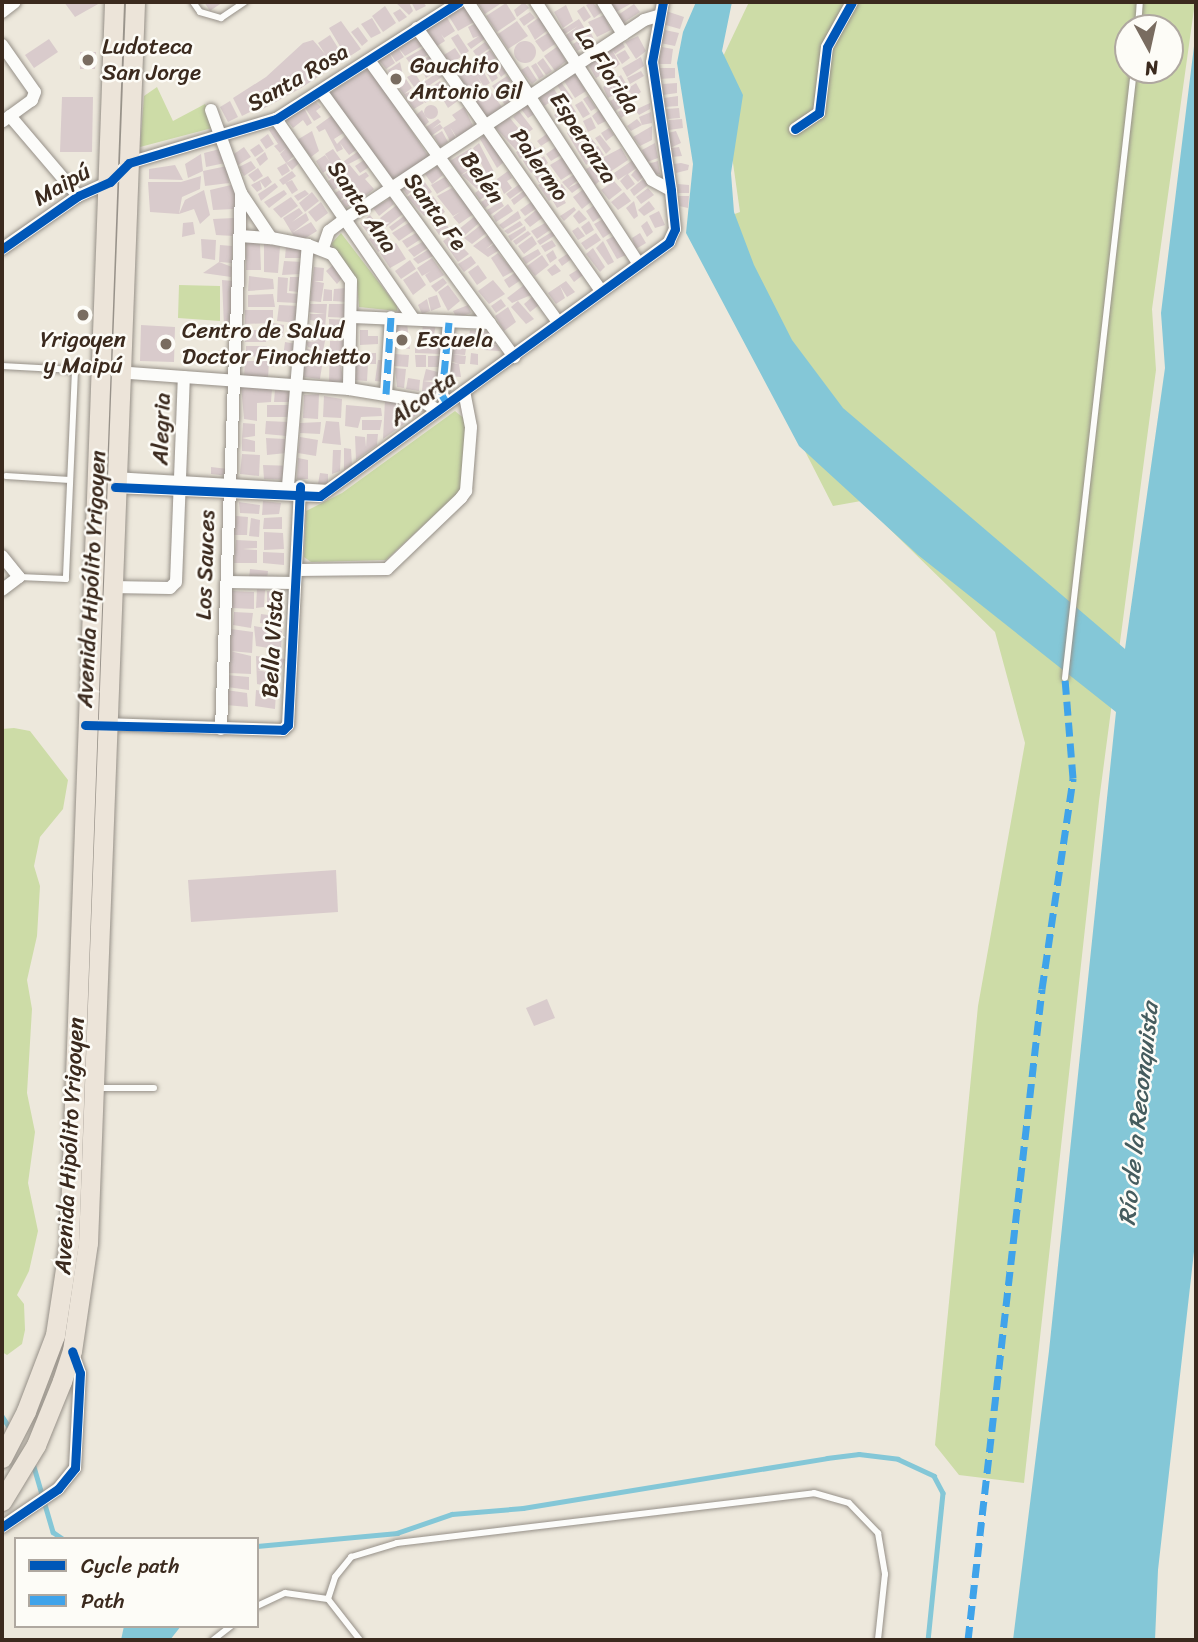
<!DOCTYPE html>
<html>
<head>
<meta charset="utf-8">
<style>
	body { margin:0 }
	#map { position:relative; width:1198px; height:1642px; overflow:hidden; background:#ede8dc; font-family:Sriracha,sans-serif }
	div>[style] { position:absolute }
	.green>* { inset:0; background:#cddca7 }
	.water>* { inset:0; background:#84c7d7 }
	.stream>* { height:4.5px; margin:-2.25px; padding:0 2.25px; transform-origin:2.25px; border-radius:2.25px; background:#84c7d7 }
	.building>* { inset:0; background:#d9cbcc }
	.round { border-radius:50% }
	.roads { filter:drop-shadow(0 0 2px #969088) drop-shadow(0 0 2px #969088) }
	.lane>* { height:6px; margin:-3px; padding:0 3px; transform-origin:3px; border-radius:3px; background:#fcfcfa }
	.street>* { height:12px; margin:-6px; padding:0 6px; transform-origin:6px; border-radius:6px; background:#fcfcfa }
	.primary>* { height:19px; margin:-9.5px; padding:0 9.5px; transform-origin:9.5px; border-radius:9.5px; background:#ece4d9 }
	.quiet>* { height:7px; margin-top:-3.5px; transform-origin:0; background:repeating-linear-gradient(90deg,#3fa3ea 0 14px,transparent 0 21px) }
	.cycleway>* { height:9px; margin:-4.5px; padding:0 4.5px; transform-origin:4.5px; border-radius:4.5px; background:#0057b8 }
	.dots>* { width:19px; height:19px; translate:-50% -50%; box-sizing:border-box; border:4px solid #fdfcf7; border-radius:50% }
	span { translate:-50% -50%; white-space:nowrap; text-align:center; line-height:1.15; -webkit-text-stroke:5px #fdfcf7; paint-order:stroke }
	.poi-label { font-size:23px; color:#3b2a1e }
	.left { translate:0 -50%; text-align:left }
	.street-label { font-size:23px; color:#3b2a1e }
	.water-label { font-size:24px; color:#455c5e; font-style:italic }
	.frame { position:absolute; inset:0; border:4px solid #3b2a1e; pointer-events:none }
	.legend { position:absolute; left:14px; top:1537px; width:245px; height:91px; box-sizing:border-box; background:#fdfcf7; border:2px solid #afa8a0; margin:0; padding:9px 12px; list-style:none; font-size:21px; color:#3b2a1e }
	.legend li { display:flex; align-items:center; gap:14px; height:35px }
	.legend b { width:35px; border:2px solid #afa8a0 }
	.north { position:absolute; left:1114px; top:14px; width:70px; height:70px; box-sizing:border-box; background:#fdfcf7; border:2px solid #afa8a0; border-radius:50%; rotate:172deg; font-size:19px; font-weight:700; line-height:28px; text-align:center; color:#3b2a1e }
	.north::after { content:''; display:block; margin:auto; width:24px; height:32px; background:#796c60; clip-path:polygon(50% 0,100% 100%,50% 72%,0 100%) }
</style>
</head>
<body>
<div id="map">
	<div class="green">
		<i style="clip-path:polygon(evenodd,749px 2px,1195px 2px,1152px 309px,1156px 370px,1099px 801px,1024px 1483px,959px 1475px,935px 1445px,978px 1006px,1025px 743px,995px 632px,861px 501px,833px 506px,692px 230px,740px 212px,719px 65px,749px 2px,1128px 28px,1170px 28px,1170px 70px,1128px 70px,1128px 28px)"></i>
		<i style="clip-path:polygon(157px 87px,173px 121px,205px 104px,216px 127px,140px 147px,144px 96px)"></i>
		<i style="clip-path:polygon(341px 233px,397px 306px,397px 311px,359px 307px,357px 281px,331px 244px)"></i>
		<i style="clip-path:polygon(179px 285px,220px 286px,220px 321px,178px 318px)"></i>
		<i style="clip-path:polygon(455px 411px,466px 420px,461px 490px,386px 560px,311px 562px,304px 557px,306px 511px,342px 493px)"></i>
		<i style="clip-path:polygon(14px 728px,30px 731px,68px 780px,63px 809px,40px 837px,34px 866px,40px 886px,37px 936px,27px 980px,32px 1009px,27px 1093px,35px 1132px,28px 1183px,38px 1231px,29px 1271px,17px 1295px,24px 1304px,25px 1330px,22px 1344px,7px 1355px,2px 1352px,2px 729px)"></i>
	</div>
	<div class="water">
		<i style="clip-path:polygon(696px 2px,732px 2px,722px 51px,743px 95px,731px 173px,734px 212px,754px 265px,792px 340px,843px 408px,1125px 649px,1165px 368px,1161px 313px,1196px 30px,1196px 1234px,1158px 1570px,1155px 1640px,1013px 1640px,1049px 1351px,1116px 712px,918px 555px,799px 446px,686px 233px,693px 164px,677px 63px,683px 32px)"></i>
		<i style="clip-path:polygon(124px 1626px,181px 1626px,170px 1640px,121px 1640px)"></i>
	</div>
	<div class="stream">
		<i style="left:2px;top:1416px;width:17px;rotate:57deg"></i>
		<i style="left:32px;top:1460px;width:75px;rotate:73.7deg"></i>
		<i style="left:53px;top:1532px;width:12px;rotate:35deg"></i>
		<i style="left:257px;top:1546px;width:141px;rotate:-5.3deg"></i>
		<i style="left:397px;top:1533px;width:58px;rotate:-19.1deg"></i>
		<i style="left:452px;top:1514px;width:71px;rotate:-4.8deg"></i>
		<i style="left:523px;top:1508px;width:308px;rotate:-9.3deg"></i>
		<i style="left:827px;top:1458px;width:32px;rotate:-7deg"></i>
		<i style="left:859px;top:1454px;width:39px;rotate:7deg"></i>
		<i style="left:898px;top:1459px;width:40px;rotate:25deg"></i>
		<i style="left:934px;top:1476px;width:19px;rotate:62deg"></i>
		<i style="left:943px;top:1493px;width:148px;rotate:95.8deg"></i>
	</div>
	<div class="building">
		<i style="clip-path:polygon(64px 2px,100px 2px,100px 3px,75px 17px)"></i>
		<i style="clip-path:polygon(204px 2px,223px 2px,210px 11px)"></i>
		<i style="clip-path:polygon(395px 2px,409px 2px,413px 11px,409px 15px)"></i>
		<i style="clip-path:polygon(411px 2px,423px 2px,426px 6px,416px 11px)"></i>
		<i style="clip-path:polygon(477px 2px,503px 2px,485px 14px)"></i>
		<i style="clip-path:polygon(524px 2px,529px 8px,517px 17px,514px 10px)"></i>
		<i style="clip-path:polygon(592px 2px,602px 12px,594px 18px,586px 5px)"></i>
		<i style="clip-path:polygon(614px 2px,634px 2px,616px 12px,611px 4px)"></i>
		<i style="clip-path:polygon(466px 3px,476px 21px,458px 31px,448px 15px)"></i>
		<i style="clip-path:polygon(506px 3px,516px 19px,497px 32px,486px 16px)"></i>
		<i style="clip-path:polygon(634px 4px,640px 12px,623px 23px,618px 15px)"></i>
		<i style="clip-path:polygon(566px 5px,573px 21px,563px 28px,554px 12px)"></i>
		<i style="clip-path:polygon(385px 6px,396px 23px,383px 32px,372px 16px)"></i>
		<i style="clip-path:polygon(584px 6px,591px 17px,584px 22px,577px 11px)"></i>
		<i style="clip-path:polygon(400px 9px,407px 17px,399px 22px,393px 13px)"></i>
		<i style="clip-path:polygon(666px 11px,684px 17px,680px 29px,662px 24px)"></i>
		<i style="clip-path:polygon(530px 12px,535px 18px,524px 26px,519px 19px)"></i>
		<i style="clip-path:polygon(604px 15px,611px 30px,597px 37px,588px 22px)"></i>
		<i style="clip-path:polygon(446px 16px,455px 31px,444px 38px,441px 34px,445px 41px,437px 46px,426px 29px)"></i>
		<i style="clip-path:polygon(541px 16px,549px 29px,535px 40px,527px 26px)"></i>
		<i style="clip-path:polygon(372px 18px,381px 33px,371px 38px,361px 24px)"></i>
		<i style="clip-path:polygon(579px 19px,587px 32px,570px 42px,566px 35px,578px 26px,565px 34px,562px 30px)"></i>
		<i style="clip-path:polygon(341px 21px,361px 49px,301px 88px,261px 110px,254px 113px,248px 102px,252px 111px,242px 116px,233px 98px,266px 77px,303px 43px,313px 40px,325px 54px,318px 43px,330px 35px,340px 51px,328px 58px,337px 64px,341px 48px,329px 28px)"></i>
		<i style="clip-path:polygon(517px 21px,528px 36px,508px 49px,498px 34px)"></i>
		<i style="clip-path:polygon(476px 23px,486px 38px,471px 49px,467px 44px,479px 36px,473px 38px,468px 27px)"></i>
		<i style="clip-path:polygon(358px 27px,368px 41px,362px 46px,351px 32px)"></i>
		<i style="clip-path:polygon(665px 30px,679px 33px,675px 46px,660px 43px)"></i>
		<i style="clip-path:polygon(548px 33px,555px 44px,543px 52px,535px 41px)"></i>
		<i style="clip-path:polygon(591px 33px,595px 41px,577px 51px,573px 44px)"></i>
		<i style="clip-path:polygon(415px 34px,422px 46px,405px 56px,397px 46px,404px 57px,396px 62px,388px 50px)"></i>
		<i style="clip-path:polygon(458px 34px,469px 51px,462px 56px,451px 38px)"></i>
		<i style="clip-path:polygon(638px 36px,646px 51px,636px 59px,625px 42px)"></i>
		<i style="clip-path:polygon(49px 39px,58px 52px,34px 68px,25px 55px)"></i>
		<i style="clip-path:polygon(621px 40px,625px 47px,615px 54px,611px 48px,620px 64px,615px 68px,605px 52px)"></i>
		<i class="round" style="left:514px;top:41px;width:22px;height:22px"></i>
		<i style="clip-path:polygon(485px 42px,490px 48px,477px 57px,473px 51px)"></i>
		<i style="clip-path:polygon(558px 46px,566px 61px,555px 71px,544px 56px)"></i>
		<i style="clip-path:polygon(425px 47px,429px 54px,411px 65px,406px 58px)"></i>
		<i style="clip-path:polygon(662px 47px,673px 49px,671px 64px,658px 64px)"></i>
		<i style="clip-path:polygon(455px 48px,461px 57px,450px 64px,444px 55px)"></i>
		<i style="clip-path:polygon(490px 50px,496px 58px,483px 66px,478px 58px)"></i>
		<i style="clip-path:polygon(625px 50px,630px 58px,622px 64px,616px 55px)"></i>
		<i style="clip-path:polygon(388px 51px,395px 63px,386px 69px,379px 60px)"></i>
		<i style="clip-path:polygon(80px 52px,96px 52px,95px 69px,80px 69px)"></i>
		<i style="clip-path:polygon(603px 53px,613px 68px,596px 78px,588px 64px)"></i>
		<i style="clip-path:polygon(431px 55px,440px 69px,426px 78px,421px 69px,415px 73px,411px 66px)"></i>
		<i style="clip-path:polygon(641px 57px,644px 66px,627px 77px,622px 68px)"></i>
		<i style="clip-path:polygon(464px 58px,476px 74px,482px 69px,490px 83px,484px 87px,476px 74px,481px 83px,469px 91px,453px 67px)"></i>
		<i style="clip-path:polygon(543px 58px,552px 71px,546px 75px,537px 63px)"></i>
		<i style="clip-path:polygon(400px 62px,404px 80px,393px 87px,388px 70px)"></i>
		<i style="clip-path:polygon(499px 63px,506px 73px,501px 77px,494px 66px)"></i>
		<i style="clip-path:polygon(536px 63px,544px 76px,539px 79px,531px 66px)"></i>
		<i style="clip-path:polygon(492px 66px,498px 78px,492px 82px,485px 70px)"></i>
		<i style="clip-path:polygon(528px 66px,537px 80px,532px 84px,521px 70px)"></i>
		<i style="clip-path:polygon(370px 67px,430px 159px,392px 185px,330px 93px)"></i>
		<i style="clip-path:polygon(658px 68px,675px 68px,675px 78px,659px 79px)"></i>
		<i style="clip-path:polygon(641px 71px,644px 76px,630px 84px,627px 78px)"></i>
		<i style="clip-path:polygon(438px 72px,442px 77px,427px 87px,424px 82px)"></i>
		<i style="clip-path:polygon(415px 73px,421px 83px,414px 87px,407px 77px)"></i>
		<i style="clip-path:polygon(575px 73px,586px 91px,575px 98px,564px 81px)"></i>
		<i style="clip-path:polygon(621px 75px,628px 87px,617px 93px,610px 83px,616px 94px,608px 98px,603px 87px)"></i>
		<i style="clip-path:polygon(507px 76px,511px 81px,496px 91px,492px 86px)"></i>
		<i style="clip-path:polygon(406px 79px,412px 88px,404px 94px,414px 90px,424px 103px,414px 109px,397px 85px)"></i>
		<i style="clip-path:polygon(440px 81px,446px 90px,433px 99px,427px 90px)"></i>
		<i style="clip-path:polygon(512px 82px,521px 95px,505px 105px,496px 92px)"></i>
		<i style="clip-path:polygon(561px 82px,573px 99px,568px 102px,557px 85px)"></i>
		<i style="clip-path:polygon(636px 83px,641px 92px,634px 97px,627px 89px)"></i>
		<i style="clip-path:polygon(677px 83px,677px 93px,663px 95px,662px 84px)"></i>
		<i style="clip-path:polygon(422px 85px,430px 100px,425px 103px,416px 89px)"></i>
		<i style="clip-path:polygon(488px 88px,502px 107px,487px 118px,473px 99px)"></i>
		<i style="clip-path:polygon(451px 89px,459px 100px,448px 108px,441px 96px)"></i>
		<i style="clip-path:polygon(554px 89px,559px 97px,544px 106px,539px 97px)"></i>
		<i style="clip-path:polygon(627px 91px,632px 101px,615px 111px,610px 101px)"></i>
		<i style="clip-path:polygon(588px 96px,596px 108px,591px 111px,583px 99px)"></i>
		<i style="clip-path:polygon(678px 96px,678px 106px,665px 107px,664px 98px)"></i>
		<i style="clip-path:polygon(62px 97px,93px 97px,92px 152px,60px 152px)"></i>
		<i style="clip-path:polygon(230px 101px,238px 117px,228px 122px,220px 107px)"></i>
		<i style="clip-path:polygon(315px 101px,321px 107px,316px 111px,321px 117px,314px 121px,305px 108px)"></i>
		<i style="clip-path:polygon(582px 101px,590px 114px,583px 118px,575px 105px)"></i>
		<i style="clip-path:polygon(633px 103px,636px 108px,621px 118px,618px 112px)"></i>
		<i style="clip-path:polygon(650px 103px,650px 109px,639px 115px,635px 110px)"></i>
		<i style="clip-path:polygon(529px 104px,536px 113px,528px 118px,521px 109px)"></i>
		<i style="clip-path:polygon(571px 104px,576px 112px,559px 122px,554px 115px)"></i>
		<i class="round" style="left:424px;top:105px;width:14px;height:14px"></i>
		<i style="clip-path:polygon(464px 107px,473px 126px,457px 138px,450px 127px,456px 138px,450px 141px,443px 128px,431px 136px,426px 127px,438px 119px,441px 122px,432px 129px,440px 124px,443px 128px,456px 120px,452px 115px)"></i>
		<i style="clip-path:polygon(304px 108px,312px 123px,307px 126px,303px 120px,293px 128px,286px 119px)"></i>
		<i style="clip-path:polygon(679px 108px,680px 118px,668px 119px,666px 109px)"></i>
		<i style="clip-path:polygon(422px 110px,429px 122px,424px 126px,416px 115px)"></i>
		<i style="clip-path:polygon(599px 110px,606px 121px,598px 125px,592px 116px)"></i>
		<i style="clip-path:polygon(519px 111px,533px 129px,526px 134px,530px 140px,516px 150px,495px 127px,509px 117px,519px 129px,507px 136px,523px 128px,513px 117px)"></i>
		<i style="clip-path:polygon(651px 112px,652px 123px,642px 125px,639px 117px)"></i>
		<i style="clip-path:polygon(334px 114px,345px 132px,334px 139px,337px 144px,345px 136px,356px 150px,349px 155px,340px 143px,343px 149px,337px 152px,325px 129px,319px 132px,316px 127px)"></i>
		<i style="clip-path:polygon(591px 117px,596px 128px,588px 132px,583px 121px)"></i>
		<i style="clip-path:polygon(637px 119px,642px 125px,631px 131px,627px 126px)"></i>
		<i style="clip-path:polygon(682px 119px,683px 128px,669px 130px,669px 120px)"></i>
		<i style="clip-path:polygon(580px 124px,596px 144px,587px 152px,594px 159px,586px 165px,567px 133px)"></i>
		<i style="clip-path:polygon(277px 126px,294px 156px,286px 163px,295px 158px,299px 163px,292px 170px,286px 163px,280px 154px,287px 147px,280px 153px,274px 146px,278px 144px,269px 130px)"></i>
		<i style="clip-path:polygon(652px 126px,652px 140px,640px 146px,633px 137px)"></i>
		<i style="clip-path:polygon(609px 128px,614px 135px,606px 141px,601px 133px)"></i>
		<i style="clip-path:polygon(312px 131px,319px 151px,311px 157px,297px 140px)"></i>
		<i style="clip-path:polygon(442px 131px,448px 142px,440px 147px,434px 136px)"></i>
		<i style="clip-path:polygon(676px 131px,681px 143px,670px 148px,668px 133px)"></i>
		<i style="clip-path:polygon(485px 133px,505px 161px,497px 168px,480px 139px)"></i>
		<i style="clip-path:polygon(548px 133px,552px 139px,541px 146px,537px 141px)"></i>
		<i style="clip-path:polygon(268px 134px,274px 144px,266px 149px,260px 140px)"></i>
		<i style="clip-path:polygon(600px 135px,611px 149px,606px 154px,595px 138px)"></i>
		<i style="clip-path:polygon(531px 142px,536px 149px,520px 159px,516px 152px)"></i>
		<i style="clip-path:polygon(479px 143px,494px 172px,485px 182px,480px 177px,486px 173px,473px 148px)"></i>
		<i style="clip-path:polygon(655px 143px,658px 158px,647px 162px,642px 150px)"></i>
		<i style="clip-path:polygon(259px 144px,264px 151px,255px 157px,250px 150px)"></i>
		<i style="clip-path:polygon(598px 146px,604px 155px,597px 160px,591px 149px)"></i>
		<i style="clip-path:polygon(244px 147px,251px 157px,238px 165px,234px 154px)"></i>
		<i style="clip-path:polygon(556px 147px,561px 155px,551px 161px,546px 154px)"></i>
		<i style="clip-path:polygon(679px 147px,682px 156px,672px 157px,671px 148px)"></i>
		<i style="clip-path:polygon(224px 148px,225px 163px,206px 167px,204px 153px)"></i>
		<i style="clip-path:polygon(471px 148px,479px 163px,461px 175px,450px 161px)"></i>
		<i style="clip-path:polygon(621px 148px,628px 160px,610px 172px,602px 158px)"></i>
		<i style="clip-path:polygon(333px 149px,341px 160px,335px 165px,340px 172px,329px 179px,326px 174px,334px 165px,323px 173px,316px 161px,325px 155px,330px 162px,325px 154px)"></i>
		<i style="clip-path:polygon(360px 150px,364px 156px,343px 167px,340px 164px)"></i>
		<i style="clip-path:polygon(265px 152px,268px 159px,260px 166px,256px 159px)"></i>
		<i style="clip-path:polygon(201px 154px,203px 171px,227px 166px,229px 183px,205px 186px,203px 171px,188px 178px,185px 164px)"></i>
		<i style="clip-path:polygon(544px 156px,548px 163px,539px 169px,534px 162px)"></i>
		<i style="clip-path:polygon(565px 156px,575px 171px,561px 180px,550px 165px)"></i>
		<i style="clip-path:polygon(527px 157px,536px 170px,531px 173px,523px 161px)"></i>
		<i style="clip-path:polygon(364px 160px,369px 167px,360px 173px,355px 166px)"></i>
		<i style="clip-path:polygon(633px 160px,638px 167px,644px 176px,638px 182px,631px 175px,638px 167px,628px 174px,635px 184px,627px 190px,620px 181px,627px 174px,618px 180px,614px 173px)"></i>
		<i style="clip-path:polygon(251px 161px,256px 168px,244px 176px,239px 167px)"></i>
		<i style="clip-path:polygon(600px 161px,607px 175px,595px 185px,586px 169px)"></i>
		<i style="clip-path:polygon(658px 161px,660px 174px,653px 175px,648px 164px)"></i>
		<i style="clip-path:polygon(286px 163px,290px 171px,282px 176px,277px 168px)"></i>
		<i style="clip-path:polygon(681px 163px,689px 165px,688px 170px,676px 173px,674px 164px)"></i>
		<i style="clip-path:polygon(349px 164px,359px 176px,366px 172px,369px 176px,365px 179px,374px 189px,364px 197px,343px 170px)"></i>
		<i style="clip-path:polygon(175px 165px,183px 180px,149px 179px,149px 169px)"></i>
		<i style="clip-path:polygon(437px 166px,443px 175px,432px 184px,425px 174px)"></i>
		<i style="clip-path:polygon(478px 166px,484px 184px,477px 189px,462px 175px)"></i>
		<i style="clip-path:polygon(258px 168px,263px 176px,254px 182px,248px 175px)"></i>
		<i style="clip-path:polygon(548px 168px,551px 175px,539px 183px,534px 175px)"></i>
		<i style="clip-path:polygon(292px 171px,296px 176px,283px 185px,279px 180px)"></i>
		<i style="clip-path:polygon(508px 171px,512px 178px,507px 181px,512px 188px,504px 194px,497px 179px)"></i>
		<i style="clip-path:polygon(342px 172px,348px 181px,334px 190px,328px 181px)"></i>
		<i style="clip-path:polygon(575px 174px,578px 180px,568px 188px,580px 182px,582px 186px,572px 193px,562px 182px)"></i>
		<i style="clip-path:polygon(201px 176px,200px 189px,182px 197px,179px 214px,185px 200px,204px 190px,210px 215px,200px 224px,194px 209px,179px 214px,150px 212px,148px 182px,181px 182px)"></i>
		<i style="clip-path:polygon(268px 176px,272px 182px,265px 188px,260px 181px,262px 189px,257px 192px,251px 185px)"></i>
		<i style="clip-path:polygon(554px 176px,560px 183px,549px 189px,554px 197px,549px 201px,538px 185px)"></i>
		<i style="clip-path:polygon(421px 177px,432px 192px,424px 197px,414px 182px)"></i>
		<i style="clip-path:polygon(445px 177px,450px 186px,437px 194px,431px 185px)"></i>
		<i style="clip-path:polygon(643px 179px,648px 185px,634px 196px,630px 190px)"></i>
		<i style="clip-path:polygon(292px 180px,298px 190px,292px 194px,285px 183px)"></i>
		<i style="clip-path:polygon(411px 181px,416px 188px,407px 195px,402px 188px)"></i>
		<i style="clip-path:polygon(491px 181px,499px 186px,480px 200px,475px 193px)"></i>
		<i style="clip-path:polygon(614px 181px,622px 190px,609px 200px,601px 190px)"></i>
		<i style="clip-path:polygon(275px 183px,278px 187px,261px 201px,258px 194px)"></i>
		<i style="clip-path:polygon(521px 183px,525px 188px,510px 199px,506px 194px)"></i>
		<i style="clip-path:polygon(349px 184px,354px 189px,340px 200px,335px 193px)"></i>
		<i style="clip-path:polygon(562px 184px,566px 190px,556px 196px,552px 189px)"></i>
		<i style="clip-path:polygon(678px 184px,689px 185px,689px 193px,678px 193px)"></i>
		<i style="clip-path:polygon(231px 185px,236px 194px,234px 209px,213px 210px,210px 190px)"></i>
		<i style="clip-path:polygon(452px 188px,475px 213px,459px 224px,453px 217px,460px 212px,453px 216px,437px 196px)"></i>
		<i style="clip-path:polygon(585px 188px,592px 201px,582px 209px,573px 197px)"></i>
		<i style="clip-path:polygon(648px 188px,654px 195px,641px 204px,636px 197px)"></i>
		<i style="clip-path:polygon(284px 190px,287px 194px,269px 208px,264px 202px)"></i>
		<i style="clip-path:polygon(305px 190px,309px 194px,298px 201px,294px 196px)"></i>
		<i style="clip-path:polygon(417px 190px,425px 201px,433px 196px,439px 204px,424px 216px,407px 197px)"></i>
		<i style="clip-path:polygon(525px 190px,528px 194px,514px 205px,511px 200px)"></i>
		<i style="clip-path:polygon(355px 191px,360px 198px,346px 208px,341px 201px)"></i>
		<i style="clip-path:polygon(312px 192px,319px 201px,305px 212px,299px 203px)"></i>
		<i style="clip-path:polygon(624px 192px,631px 201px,618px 210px,611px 202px)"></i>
		<i style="clip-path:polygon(495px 193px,498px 198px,485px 208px,481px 202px)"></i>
		<i style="clip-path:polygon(561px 195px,566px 203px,557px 208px,553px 201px)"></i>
		<i style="clip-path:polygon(676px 196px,689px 196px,688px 208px,679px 206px)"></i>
		<i style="clip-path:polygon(291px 197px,298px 206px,281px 218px,273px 209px)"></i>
		<i style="clip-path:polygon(391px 198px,394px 204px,379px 216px,373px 208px)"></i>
		<i style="clip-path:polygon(501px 201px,504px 206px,490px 215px,487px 210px)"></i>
		<i style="clip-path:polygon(634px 201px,638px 216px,634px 219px,626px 208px)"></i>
		<i style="clip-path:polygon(649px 201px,655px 209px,644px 216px,638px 210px)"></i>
		<i style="clip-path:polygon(321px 202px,328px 213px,316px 222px,308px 212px)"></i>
		<i style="clip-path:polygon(531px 202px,537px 208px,525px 216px,520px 210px)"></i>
		<i style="clip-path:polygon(398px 204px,404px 213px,386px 227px,380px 218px)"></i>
		<i style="clip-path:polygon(508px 204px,513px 211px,496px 222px,493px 216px)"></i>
		<i style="clip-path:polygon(596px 204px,602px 216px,593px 222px,586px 211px)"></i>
		<i style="clip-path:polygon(441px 206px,445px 212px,431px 221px,427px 215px)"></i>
		<i style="clip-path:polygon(574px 207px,576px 210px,564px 221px,560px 216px)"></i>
		<i style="clip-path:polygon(299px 208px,303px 213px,292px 222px,306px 213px,309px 220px,292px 233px,311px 222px,317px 231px,299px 242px,292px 233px,283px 218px)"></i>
		<i style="clip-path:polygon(536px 210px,542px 218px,530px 227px,524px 220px)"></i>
		<i style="clip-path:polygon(579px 210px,587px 219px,579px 224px,573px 216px)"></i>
		<i style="clip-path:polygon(518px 211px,521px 218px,503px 229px,499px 225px)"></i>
		<i style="clip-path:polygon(659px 211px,665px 225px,655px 228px,649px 216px)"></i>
		<i style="clip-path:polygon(370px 215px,380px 228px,370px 236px,360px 223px)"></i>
		<i style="clip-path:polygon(404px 216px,407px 220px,392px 231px,389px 227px)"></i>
		<i style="clip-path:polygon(440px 217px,449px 228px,439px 235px,431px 223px)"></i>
		<i style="clip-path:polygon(474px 217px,479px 223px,464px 236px,459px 229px)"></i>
		<i style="clip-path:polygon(234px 218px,234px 236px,216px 235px,213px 219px)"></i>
		<i style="clip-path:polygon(605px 218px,612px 232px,603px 238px,594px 224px)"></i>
		<i style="clip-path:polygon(520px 221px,523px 225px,508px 234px,504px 231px)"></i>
		<i style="clip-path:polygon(589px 221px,594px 230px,586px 235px,581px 227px)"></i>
		<i style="clip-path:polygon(647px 221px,653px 232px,647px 237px,641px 226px)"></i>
		<i style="clip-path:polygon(193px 222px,195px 234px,182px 237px,183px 223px)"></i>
		<i style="clip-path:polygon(410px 222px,415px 230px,399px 241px,392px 233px)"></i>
		<i style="clip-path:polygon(545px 223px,550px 230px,537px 239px,531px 231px)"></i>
		<i style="clip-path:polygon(482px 224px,489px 231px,472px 244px,464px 238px)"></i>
		<i style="clip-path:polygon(525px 226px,526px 230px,511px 241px,508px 236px)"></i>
		<i style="clip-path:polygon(578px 227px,585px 236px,578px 240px,572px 231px)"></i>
		<i style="clip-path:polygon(555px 230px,557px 234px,540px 245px,537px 241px)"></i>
		<i style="clip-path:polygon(528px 231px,531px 234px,516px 245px,513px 241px)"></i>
		<i style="clip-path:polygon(416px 233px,421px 239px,407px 248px,402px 241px)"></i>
		<i style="clip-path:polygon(596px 233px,601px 240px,586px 250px,581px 243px)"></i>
		<i style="clip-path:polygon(640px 233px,646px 243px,636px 249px,632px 238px)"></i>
		<i style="clip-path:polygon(375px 235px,384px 248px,378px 252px,369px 239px)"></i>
		<i style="clip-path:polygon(451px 235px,469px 254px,458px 262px,443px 241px)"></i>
		<i style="clip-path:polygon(488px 235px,493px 243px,486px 249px,497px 242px,501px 249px,488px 257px,473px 246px)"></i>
		<i style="clip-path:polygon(532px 236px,537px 244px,524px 254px,518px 246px)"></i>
		<i style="clip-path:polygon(614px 236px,626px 255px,617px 259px,606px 240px)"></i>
		<i style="clip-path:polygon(201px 239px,216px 240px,215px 260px,202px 258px)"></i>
		<i style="clip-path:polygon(552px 240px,556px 246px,545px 252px,541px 246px)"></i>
		<i style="clip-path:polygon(424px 241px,429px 247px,414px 257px,408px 250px)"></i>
		<i style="clip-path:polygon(603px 241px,614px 262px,608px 265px,596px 248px)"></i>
		<i style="clip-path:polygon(246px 242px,260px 244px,261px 270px,246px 270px)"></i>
		<i style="clip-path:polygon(396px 243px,406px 259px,390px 268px,380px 253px)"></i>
		<i style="clip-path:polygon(264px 244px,280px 246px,278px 273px,264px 272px)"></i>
		<i style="clip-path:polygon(220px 245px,232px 246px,232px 263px,219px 262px)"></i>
		<i style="clip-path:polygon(286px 246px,303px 250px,302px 258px,285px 258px)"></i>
		<i style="clip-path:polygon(593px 248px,605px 267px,600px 272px,586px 254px)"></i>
		<i style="clip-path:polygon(429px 249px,433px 256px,418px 264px,413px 259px)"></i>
		<i style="clip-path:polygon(538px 249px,541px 254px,526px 264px,522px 258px)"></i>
		<i style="clip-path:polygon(553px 250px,557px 258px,550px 263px,546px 255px)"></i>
		<i style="clip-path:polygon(570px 252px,573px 258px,562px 266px,558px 260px)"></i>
		<i style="clip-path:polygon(498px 253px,514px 271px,503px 277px,491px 258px)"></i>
		<i style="clip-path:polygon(542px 255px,549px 265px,535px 276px,527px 266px)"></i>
		<i style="clip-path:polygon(471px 256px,476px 263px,464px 272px,458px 264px)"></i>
		<i style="clip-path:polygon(432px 258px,444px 275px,430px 283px,425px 275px,431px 271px,422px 276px,417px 268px)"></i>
		<i style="clip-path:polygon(410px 260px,416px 269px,401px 279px,395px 271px)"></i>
		<i style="clip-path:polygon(284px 261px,302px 262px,301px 274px,282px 275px)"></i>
		<i style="clip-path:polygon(219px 262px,232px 267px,231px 277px,203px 273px)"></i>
		<i style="clip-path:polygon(555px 264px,561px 271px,552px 276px,547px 270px)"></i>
		<i style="clip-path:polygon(333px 265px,342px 278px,337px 284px,326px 271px)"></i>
		<i style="clip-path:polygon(478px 265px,487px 278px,477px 285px,468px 272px)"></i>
		<i style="clip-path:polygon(314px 267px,324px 268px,323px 281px,314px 281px,324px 283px,321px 302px,310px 301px)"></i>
		<i style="clip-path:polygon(580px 268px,583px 275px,574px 282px,569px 275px)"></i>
		<i style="clip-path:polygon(417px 271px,426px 285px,413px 295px,403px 280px)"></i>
		<i style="clip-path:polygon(516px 272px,521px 280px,509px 288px,504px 280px)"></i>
		<i style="clip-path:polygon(249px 276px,273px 279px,274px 289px,248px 291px)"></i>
		<i style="clip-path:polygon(278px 277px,288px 278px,287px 293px,298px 294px,297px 303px,277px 302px)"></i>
		<i style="clip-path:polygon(290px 277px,300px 277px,299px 292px,289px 291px)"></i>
		<i style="clip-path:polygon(443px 278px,447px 283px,436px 292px,431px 286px)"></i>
		<i style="clip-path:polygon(222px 280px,233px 281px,233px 328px,224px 327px)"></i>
		<i style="clip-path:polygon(493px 280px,505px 294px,489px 304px,478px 291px)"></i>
		<i style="clip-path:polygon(566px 281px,575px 292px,567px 297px,560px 286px,565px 298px,556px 304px,548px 293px)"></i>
		<i style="clip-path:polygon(448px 285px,460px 301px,448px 311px,438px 292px)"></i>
		<i style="clip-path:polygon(524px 285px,531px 295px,512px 303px,507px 298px)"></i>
		<i style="clip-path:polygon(348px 288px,347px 302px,333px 301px,334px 289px)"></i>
		<i style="clip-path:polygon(324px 289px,332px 290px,332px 301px,323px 301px)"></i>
		<i style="clip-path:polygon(273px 294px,275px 307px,248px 307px,248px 295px)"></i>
		<i style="clip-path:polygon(437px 295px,441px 307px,431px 311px,428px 298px)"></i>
		<i style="clip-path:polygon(532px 297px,539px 305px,530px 312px,524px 304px)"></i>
		<i style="clip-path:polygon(427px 299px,430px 311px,422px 314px,418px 305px)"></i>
		<i style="clip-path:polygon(501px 299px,506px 306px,496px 313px,491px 306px)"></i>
		<i style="clip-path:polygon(518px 301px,534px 319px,526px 324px,511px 307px)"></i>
		<i style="clip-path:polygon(310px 304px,327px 304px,325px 328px,317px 328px,317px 321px,310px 320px,310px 314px,325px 314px,309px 312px)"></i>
		<i style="clip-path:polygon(329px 304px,349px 304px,349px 318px,328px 317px)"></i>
		<i style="clip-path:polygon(279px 305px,299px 306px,297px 323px,277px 321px)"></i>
		<i style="clip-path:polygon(468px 305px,471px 313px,457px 318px,453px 311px)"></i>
		<i style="clip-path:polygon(508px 307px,516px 322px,504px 331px,495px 316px)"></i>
		<i style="clip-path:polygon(245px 310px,273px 310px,273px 323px,284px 325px,283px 337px,274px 336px,273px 323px,245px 324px)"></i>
		<i style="clip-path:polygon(329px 319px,349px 320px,348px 328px,329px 327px)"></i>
		<i style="clip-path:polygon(395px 322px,407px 323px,410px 349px,393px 347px)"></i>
		<i style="clip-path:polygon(423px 322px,436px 323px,434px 335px,422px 335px)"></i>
		<i style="clip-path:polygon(141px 325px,175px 327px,174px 362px,140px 361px)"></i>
		<i style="clip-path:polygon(288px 325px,299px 327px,297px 341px,288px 338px)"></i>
		<i style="clip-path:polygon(245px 330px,267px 330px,266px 342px,245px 342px)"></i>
		<i style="clip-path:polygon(360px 330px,368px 330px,368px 336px,378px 336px,378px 344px,360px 345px)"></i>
		<i style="clip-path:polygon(470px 330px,491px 332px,484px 340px,492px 333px,497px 344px,469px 338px)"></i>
		<i style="clip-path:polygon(307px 331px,327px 331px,323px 351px,308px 347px,306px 342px,320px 341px,306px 340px)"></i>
		<i style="clip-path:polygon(417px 336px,442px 338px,442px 343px,416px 342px)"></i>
		<i style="clip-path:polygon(466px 340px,479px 341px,478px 349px,465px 347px)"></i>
		<i style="clip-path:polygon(330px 341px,346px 341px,340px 363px,344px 382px,329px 382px)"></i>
		<i style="clip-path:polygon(285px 342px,296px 344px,293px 366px,282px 364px)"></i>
		<i style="clip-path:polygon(415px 344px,441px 345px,441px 354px,415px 353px)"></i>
		<i style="clip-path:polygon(484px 344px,497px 345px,500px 351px,484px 350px)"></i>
		<i style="clip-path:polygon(246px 346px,267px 346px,266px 357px,246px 356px)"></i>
		<i style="clip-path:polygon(450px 348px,466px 349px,465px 355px,450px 354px,466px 356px,465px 364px,459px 364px,461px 377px,446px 376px,446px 362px,459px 364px,450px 361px)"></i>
		<i style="clip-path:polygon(307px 349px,324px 352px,322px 363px,306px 362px)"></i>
		<i style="clip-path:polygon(272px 350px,282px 351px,280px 365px,271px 367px)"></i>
		<i style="clip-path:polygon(356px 353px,376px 353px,376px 364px,368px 364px,367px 381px,355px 380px)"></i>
		<i style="clip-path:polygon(471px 353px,478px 354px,478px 365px,470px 364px)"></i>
		<i style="clip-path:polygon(394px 354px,409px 355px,408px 367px,394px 366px)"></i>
		<i style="clip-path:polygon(415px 355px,426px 355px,426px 367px,416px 367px)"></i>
		<i style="clip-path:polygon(428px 356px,440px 356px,440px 367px,428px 367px)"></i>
		<i style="clip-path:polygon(378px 360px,385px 360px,384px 382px,375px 381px)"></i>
		<i style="clip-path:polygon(245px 361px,269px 361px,268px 378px,244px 377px)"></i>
		<i style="clip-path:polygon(304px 365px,322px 366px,320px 379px,304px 377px)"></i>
		<i style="clip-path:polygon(395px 368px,406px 369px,404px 388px,397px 387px)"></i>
		<i style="clip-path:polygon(426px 369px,438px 372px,437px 380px,423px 381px,438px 383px,436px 393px,422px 391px,423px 381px)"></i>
		<i style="clip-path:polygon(408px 378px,420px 380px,419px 391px,406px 389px)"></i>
		<i style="clip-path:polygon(241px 385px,272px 388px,271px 402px,257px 403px,257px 421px,244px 419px)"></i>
		<i style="clip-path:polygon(275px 390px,293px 392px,292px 402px,274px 402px)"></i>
		<i style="clip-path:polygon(319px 394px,318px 419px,303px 418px,304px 395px)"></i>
		<i style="clip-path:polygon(324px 396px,342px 399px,341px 418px,323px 417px)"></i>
		<i style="clip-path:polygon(385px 400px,424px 410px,383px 439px)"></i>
		<i style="clip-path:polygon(267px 405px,290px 405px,288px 417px,267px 417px)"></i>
		<i style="clip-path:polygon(346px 405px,381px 408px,382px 416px,361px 417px,358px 428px,345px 426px)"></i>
		<i style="clip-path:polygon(362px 420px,382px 420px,380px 430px,362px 430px)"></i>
		<i style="clip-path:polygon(266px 421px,288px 422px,287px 436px,265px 434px)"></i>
		<i style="clip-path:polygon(326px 421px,339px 422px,341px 445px,322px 443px)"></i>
		<i style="clip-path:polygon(321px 422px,320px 434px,300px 433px,300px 423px)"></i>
		<i style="clip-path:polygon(243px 423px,255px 424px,255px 436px,242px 438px,255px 441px,255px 452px,242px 451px,242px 438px)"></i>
		<i style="clip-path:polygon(367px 434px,378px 434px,377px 445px,356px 460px,355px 436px,365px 437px,366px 447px)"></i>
		<i style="clip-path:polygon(300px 437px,318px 440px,316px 456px,298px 453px)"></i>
		<i style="clip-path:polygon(266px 438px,285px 439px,286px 453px,267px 455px)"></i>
		<i style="clip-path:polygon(344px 448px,351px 449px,352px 465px,344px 470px)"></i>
		<i style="clip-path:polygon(333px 450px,341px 450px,340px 471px,332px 474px)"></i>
		<i style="clip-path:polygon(242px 454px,260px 455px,259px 476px,240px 474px)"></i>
		<i style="clip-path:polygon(298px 458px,308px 460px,308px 479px,297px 479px)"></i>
		<i style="clip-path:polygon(263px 465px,293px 466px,292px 480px,264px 479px)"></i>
		<i style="clip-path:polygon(211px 467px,228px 469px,228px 476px,211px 474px)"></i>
		<i style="clip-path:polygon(320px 473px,328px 474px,328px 484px,318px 484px)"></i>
		<i style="clip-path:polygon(263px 501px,281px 503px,279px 514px,262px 515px)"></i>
		<i style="clip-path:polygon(239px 502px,260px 505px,259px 514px,240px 513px)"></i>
		<i style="clip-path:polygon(236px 516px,248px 517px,247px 535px,234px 535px)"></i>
		<i style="clip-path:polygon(282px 517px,282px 529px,263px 529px,264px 518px)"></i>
		<i style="clip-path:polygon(251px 518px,260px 520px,259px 537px,249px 536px)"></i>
		<i style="clip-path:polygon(264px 532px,283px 533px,284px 549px,264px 550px)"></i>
		<i style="clip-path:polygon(236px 540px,257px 541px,257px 548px,243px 549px,257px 550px,257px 563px,234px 563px)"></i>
		<i style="clip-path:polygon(263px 552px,284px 553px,284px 565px,263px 563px)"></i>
		<i style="clip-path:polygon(250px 569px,268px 571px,267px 580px,249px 579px)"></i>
		<i style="clip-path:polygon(257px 589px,265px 590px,264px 607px,256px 608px)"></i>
		<i style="clip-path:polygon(232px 591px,254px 592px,254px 609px,232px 608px)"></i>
		<i style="clip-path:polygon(267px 591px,284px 593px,282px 612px,267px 610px)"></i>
		<i style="clip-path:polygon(234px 612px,253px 613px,251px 628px,233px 625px)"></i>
		<i style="clip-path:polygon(261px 614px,283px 617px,282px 626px,260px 623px)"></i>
		<i style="clip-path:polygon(254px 626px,282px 631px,281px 650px,256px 646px)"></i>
		<i style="clip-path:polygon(231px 629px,253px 632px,252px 653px,230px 651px,251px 656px,251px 674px,229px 673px)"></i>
		<i style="clip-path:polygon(256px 656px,285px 659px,280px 671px,257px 670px,277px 674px,276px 688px,257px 684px)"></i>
		<i style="clip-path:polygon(226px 675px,249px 677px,249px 690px,227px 687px)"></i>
		<i style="clip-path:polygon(226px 690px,247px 693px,248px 707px,226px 705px)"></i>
		<i style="clip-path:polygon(256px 690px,276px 693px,275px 709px,255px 706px)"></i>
		<i style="clip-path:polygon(336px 870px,338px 912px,191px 922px,188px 880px)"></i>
		<i style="clip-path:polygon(547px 999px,555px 1018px,534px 1026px,526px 1008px)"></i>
	</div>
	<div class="roads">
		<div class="lane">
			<i style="left:193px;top:2px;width:12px;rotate:55deg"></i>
			<i style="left:200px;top:12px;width:22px;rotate:16deg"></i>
			<i style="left:221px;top:18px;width:29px;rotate:-34deg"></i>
			<i style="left:1138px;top:28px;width:26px;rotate:-86deg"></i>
			<i style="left:2px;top:366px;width:73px;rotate:3.1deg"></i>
			<i style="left:75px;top:370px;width:209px;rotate:92.5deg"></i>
			<i style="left:66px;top:579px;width:47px;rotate:-177.6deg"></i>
			<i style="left:6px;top:476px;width:64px;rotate:3.6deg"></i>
			<i style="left:1065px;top:678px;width:612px;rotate:-83.53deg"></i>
			<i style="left:97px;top:1088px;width:57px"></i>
			<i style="left:328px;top:1599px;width:23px;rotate:-72deg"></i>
			<i style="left:335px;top:1577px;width:26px;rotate:-51deg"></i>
			<i style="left:351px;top:1557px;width:48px;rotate:-16.9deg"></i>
			<i style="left:397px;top:1543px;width:420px;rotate:-6.8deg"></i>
			<i style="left:814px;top:1493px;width:36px;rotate:16deg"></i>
			<i style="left:849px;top:1503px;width:42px;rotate:46deg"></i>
			<i style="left:878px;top:1533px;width:42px;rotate:80.3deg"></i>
			<i style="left:885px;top:1574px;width:66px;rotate:96.1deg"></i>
			<i style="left:257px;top:1606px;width:31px;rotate:-25deg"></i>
			<i style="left:285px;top:1593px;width:43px;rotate:7.9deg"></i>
			<i style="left:328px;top:1599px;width:52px;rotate:52deg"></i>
			<i style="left:213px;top:1640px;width:23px;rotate:-38deg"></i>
		</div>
		<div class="street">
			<i style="left:468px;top:2px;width:311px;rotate:56.9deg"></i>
			<i style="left:536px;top:2px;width:212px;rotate:56.9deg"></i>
			<i style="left:652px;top:180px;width:21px;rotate:28deg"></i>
			<i style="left:603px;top:2px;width:38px;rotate:58deg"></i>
			<i style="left:2px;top:12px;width:16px;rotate:-38deg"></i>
			<i style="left:417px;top:28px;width:321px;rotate:55deg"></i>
			<i style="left:2px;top:45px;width:57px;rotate:54.9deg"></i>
			<i style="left:35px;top:92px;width:9px;rotate:111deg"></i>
			<i style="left:32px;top:100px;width:37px;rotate:144deg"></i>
			<i style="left:369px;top:60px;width:323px;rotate:54.2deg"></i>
			<i style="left:321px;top:91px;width:329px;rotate:54deg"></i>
			<i style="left:211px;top:110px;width:88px;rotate:70.1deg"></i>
			<i style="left:241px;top:193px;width:54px;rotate:56.3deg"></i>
			<i style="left:271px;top:238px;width:38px;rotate:11deg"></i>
			<i style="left:10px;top:116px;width:105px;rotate:49.6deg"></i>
			<i style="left:276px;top:119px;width:242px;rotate:55.5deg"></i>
			<i style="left:795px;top:129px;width:29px;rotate:-34deg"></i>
			<i style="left:819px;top:113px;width:66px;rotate:-83.1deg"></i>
			<i style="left:827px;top:47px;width:51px;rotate:-60.9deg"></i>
			<i style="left:240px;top:236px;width:31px;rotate:4deg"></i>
			<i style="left:323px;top:248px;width:18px;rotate:-71deg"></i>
			<i style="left:329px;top:231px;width:20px;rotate:-37deg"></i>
			<i style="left:345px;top:219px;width:359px;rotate:-33.6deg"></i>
			<i style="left:644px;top:20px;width:15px;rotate:-16deg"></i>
			<i style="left:2px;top:249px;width:93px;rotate:-34.9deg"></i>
			<i style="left:78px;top:196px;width:35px;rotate:-24deg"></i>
			<i style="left:110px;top:182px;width:27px;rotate:-45deg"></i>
			<i style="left:129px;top:163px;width:153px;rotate:-16.7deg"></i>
			<i style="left:276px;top:119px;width:217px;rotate:-32.6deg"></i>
			<i style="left:353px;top:317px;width:137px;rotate:2.5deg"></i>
			<i style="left:116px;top:372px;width:234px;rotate:4.2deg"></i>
			<i style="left:349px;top:389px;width:74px;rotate:9.3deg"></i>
			<i style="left:422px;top:401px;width:17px;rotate:31deg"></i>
			<i style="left:386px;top:394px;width:77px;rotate:-86.3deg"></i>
			<i style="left:447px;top:403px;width:9px;rotate:-122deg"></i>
			<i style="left:442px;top:395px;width:73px;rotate:-84.5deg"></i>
			<i style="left:116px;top:478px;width:211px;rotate:3.5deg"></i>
			<i style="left:288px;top:486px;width:242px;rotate:-85.3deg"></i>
			<i style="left:308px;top:245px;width:26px;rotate:21deg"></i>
			<i style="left:332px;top:254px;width:33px;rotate:55deg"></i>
			<i style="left:351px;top:281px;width:108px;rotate:91.1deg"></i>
			<i style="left:115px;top:487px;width:205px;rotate:2.5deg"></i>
			<i style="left:320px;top:496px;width:432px;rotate:-36deg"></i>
			<i style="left:669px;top:242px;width:14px;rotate:-65deg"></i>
			<i style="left:675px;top:229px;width:39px;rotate:-96deg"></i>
			<i style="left:671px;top:190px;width:129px;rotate:-98.4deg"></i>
			<i style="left:652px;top:62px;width:61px;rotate:-79.6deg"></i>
			<i style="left:2px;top:556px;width:27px;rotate:51deg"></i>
			<i style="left:19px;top:577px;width:21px;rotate:143deg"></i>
			<i style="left:296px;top:570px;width:91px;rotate:-0.6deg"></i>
			<i style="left:387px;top:569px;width:103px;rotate:-43.8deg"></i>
			<i style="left:461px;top:498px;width:9px;rotate:-54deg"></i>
			<i style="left:466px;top:491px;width:64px;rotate:-85.5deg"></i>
			<i style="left:471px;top:427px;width:36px;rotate:-101deg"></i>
			<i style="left:227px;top:582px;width:68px;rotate:0.8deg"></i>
			<i style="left:111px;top:587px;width:59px;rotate:1deg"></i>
			<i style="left:170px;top:588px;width:8px;rotate:-45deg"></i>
			<i style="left:176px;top:582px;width:205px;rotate:-87.8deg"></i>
			<i style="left:103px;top:724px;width:180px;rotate:1.9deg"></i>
			<i style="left:283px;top:730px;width:7px;rotate:-45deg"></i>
			<i style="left:288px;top:725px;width:239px;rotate:-87.1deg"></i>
			<i style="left:221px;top:729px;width:536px;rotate:-87.86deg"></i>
			<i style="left:2px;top:1527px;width:68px;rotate:-34.2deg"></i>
			<i style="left:58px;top:1489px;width:27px;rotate:-51deg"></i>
			<i style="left:75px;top:1468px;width:95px;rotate:-87deg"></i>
			<i style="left:80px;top:1373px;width:23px;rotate:-110deg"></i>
		</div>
		<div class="primary">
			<i style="left:2px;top:1458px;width:53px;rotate:-62.9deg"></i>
			<i style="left:26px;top:1411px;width:81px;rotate:-69.1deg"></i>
			<i style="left:55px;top:1335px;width:94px;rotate:-81.4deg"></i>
			<i style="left:69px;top:1242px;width:1241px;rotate:-87.92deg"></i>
			<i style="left:2px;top:1501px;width:66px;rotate:-58.7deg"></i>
			<i style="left:36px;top:1445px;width:69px;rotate:-67.9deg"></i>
			<i style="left:62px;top:1381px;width:32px;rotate:-72deg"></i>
			<i style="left:72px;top:1351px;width:109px;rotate:-81.6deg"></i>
			<i style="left:88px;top:1243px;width:1242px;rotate:-87.83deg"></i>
		</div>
	</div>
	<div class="quiet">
		<i style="left:386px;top:394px;width:77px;rotate:-86.3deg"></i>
		<i style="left:447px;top:403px;width:9px;rotate:-122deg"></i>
		<i style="left:442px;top:395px;width:73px;rotate:-84.5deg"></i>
		<i style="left:968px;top:1640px;width:655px;rotate:-83.51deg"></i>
		<i style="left:1042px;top:989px;width:213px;rotate:-81.6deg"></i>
		<i style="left:1073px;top:778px;width:100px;rotate:-94.6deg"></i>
	</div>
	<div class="cycleway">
		<i style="left:795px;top:129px;width:29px;rotate:-34deg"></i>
		<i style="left:819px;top:113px;width:66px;rotate:-83.1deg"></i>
		<i style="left:827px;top:47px;width:51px;rotate:-60.9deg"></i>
		<i style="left:2px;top:249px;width:93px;rotate:-34.9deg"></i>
		<i style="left:78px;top:196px;width:35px;rotate:-24deg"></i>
		<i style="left:110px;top:182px;width:27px;rotate:-45deg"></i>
		<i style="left:129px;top:163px;width:153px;rotate:-16.7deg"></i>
		<i style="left:276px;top:119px;width:217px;rotate:-32.6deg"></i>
		<i style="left:115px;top:487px;width:205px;rotate:2.5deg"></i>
		<i style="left:320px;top:496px;width:432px;rotate:-36deg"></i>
		<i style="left:669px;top:242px;width:14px;rotate:-65deg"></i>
		<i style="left:675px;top:229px;width:39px;rotate:-96deg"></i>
		<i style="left:671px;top:190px;width:129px;rotate:-98.4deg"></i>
		<i style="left:652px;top:62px;width:61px;rotate:-79.6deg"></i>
		<i style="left:85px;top:725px;width:198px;rotate:1.4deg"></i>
		<i style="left:283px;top:730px;width:7px;rotate:-45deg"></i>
		<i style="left:288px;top:725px;width:239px;rotate:-87.1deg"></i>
		<i style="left:2px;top:1527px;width:68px;rotate:-34.2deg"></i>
		<i style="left:58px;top:1489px;width:27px;rotate:-51deg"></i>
		<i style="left:75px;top:1468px;width:95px;rotate:-87deg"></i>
		<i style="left:80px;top:1373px;width:23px;rotate:-110deg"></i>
	</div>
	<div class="dots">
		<i style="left:88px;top:60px;background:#796c60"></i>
		<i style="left:396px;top:79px;background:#796c60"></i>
		<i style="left:83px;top:315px;background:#796c60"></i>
		<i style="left:402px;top:340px;background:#796c60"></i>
		<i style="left:166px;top:344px;background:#796c60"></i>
	</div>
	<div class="poi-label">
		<span class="left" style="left:102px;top:60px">Ludoteca<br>San Jorge</span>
		<span class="left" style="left:410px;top:79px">Gauchito<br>Antonio Gil</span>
		<span class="left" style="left:182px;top:344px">Centro de Salud<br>Doctor Finochietto</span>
		<span style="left:83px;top:353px">Yrigoyen<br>y Maipú</span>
		<span class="left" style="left:416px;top:340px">Escuela</span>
	</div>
	<div class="street-label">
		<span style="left:607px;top:71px;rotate:57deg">La Florida</span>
		<span style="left:298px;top:78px;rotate:-30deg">Santa Rosa</span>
		<span style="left:583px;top:138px;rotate:57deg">Esperanza</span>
		<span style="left:539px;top:165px;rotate:55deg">Palermo</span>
		<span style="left:482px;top:178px;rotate:55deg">Belén</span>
		<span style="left:62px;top:185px;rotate:-30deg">Maipú</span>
		<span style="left:362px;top:207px;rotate:56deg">Santa Ana</span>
		<span style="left:435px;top:212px;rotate:54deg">Santa Fe</span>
		<span style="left:423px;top:399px;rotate:-36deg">Alcorta</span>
		<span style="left:162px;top:429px;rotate:-88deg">Alegria</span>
		<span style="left:206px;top:565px;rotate:-88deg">Los Sauces</span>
		<span style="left:92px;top:579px;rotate:-87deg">Avenida Hipólito Yrigoyen</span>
		<span style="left:273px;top:644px;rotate:-87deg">Bella Vista</span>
		<span style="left:70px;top:1146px;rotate:-87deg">Avenida Hipólito Yrigoyen</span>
	</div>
	<div class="water-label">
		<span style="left:1139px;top:1114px;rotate:-84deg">Río de la Reconquista</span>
	</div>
	<div class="frame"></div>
	<ul class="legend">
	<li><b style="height:9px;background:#0057b8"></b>Cycle path</li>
	<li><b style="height:9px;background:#3fa3ea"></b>Path</li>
	</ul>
	<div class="north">N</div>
</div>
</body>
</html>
